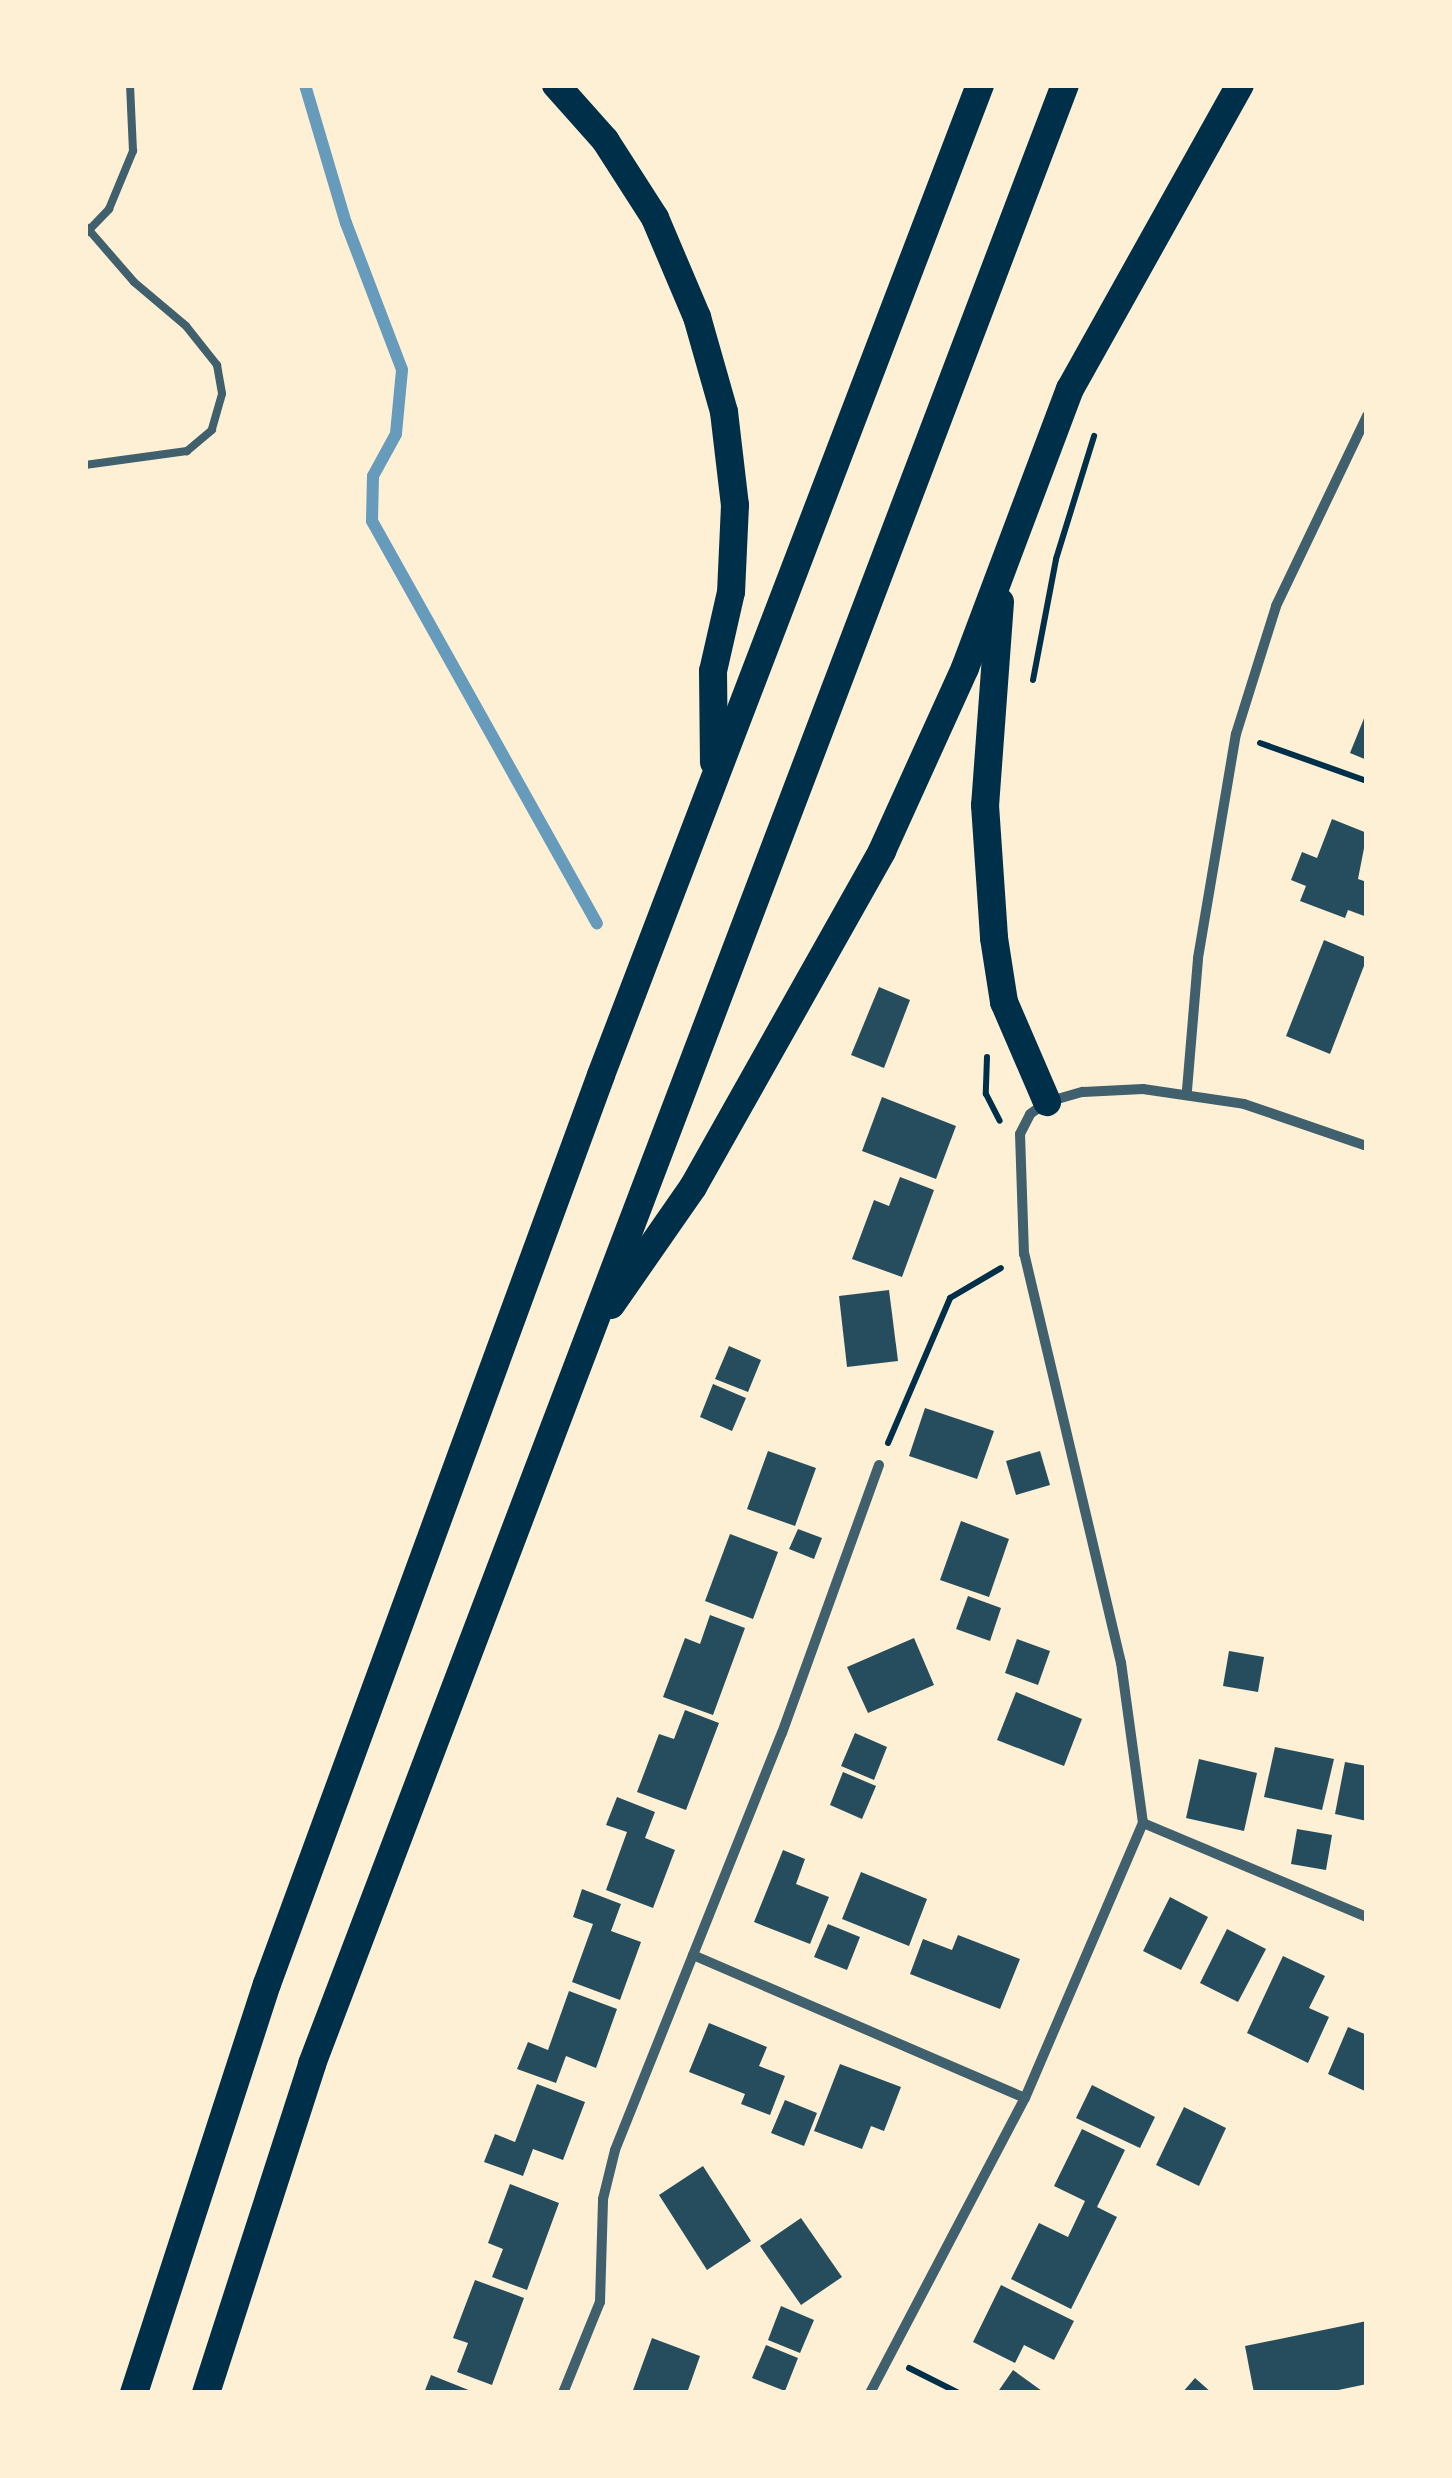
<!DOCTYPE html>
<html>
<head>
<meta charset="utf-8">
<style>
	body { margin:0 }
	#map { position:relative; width:1452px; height:2478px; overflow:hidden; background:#fdf0d5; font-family:"Open Sans",sans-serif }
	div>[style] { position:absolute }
	.stream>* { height:12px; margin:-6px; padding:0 6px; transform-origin:6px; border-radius:6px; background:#669bbc }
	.building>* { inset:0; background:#264d5e }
	.path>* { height:6px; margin:-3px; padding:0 3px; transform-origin:3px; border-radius:3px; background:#003049 }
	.service>* { height:8px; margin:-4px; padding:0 4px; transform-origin:4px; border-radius:4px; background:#3f606c }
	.minor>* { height:10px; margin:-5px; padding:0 5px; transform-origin:5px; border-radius:5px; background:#3f606c }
	.trunk>* { height:28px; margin:-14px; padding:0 14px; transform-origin:14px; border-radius:14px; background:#003049 }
	span { translate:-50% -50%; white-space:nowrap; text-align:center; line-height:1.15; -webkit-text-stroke:9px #fdf0d5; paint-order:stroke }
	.frame { position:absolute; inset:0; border:88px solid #fdf0d5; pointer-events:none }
</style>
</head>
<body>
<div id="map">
	<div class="stream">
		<i style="left:305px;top:85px;width:144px;rotate:73.5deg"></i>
		<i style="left:346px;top:223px;width:157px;rotate:69.1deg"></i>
		<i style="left:402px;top:370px;width:64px;rotate:95.4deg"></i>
		<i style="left:396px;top:434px;width:48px;rotate:118.7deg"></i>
		<i style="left:373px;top:476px;width:45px;rotate:91.3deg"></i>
		<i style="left:372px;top:521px;width:461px;rotate:60.8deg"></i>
	</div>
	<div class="building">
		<i style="clip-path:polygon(1367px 711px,1367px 760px,1350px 753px)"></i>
		<i style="clip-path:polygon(1332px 819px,1367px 833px,1358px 879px,1367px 882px,1367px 917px,1348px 910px,1345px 918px,1300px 901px,1306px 886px,1291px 880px,1302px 852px,1317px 858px)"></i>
		<i style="clip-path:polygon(1324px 940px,1367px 958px,1330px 1054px,1286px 1036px)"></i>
		<i style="clip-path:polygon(879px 987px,910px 1000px,884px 1068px,851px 1055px)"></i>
		<i style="clip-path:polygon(882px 1097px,956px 1126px,936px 1179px,862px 1151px)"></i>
		<i style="clip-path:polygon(900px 1177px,934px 1190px,902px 1277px,852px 1259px,874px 1200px,889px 1206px)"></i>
		<i style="clip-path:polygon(889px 1290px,898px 1361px,847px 1367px,839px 1296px)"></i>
		<i style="clip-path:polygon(729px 1346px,761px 1360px,748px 1392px,715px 1379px)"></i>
		<i style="clip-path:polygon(713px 1384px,746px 1398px,732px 1431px,700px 1417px)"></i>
		<i style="clip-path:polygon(925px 1408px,994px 1431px,977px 1479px,909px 1456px)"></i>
		<i style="clip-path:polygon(768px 1451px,816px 1468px,795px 1526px,747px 1509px)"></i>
		<i style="clip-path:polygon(1040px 1451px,1050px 1485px,1016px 1495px,1006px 1461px)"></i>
		<i style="clip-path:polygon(961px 1521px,1009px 1539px,989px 1597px,940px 1580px)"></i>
		<i style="clip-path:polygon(798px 1529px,822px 1538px,814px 1559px,789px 1549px)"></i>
		<i style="clip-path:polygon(730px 1534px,778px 1552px,753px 1619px,705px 1601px)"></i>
		<i style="clip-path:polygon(968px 1596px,1001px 1608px,990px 1641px,956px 1629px)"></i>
		<i style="clip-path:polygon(710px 1615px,745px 1628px,713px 1715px,663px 1697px,685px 1638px,700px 1644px)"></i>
		<i style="clip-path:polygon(914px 1638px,934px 1685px,868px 1713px,847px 1667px)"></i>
		<i style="clip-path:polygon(1017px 1639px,1050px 1651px,1038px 1685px,1005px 1673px)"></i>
		<i style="clip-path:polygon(1229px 1651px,1264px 1657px,1258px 1692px,1223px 1686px)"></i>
		<i style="clip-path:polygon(1016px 1692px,1082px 1719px,1064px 1766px,997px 1740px)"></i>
		<i style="clip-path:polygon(685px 1710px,719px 1723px,686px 1810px,637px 1792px,659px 1734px,674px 1739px)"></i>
		<i style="clip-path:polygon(855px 1733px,887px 1747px,874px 1780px,841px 1766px)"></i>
		<i style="clip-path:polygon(1275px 1747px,1334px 1759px,1322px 1810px,1264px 1797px)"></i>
		<i style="clip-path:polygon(1199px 1759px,1257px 1773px,1244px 1831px,1186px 1818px)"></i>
		<i style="clip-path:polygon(1345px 1762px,1367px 1766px,1367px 1821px,1335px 1814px)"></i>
		<i style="clip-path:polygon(843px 1772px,876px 1786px,862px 1819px,830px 1805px)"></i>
		<i style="clip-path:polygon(617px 1797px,655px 1812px,645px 1838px,675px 1850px,653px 1908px,606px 1890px,627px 1832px,606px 1825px)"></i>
		<i style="clip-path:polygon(1297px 1829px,1332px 1835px,1326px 1870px,1291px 1864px)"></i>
		<i style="clip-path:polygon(783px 1850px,805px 1859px,796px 1884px,829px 1897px,810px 1944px,754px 1922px)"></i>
		<i style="clip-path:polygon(861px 1872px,927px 1899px,909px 1946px,842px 1919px)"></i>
		<i style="clip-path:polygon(582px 1889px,621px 1904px,611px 1931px,641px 1942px,620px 2000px,572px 1982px,593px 1924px,573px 1917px)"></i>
		<i style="clip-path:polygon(1170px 1897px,1208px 1917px,1181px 1970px,1143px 1951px)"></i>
		<i style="clip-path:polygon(828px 1924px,860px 1937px,847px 1970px,814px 1957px)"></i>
		<i style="clip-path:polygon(1227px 1929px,1266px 1949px,1238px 2002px,1200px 1983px)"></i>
		<i style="clip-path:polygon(958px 1935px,1020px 1959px,1000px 2009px,910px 1974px,923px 1939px,952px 1950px)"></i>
		<i style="clip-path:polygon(1283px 1956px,1325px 1976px,1309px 2008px,1329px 2017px,1308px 2063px,1247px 2033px)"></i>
		<i style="clip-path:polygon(569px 1991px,617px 2009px,596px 2068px,566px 2056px,556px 2083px,517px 2069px,528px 2042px,548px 2050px)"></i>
		<i style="clip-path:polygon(709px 2023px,767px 2047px,759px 2066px,785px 2076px,770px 2115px,741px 2104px,745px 2094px,689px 2072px)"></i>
		<i style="clip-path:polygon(1348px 2027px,1367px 2035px,1367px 2092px,1328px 2074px)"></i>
		<i style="clip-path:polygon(840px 2064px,901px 2087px,884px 2131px,871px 2126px,862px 2149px,814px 2131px)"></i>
		<i style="clip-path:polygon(537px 2084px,585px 2102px,563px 2160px,533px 2149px,523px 2176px,484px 2162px,495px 2134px,515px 2142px)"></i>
		<i style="clip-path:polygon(1092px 2085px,1155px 2117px,1140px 2148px,1076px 2118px)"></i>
		<i style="clip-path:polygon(785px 2100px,817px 2113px,804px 2146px,771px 2133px)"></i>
		<i style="clip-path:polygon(1184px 2107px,1226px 2128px,1199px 2186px,1156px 2165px)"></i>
		<i style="clip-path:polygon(1082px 2129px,1125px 2150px,1097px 2207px,1117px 2217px,1071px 2309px,1011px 2279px,1039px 2223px,1068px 2237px,1085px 2201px,1054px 2186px)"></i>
		<i style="clip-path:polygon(703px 2166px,751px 2241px,707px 2270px,659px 2195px)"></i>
		<i style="clip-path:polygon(510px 2184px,559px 2203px,527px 2290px,492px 2277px,503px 2249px,488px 2243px)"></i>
		<i style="clip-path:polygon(801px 2218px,842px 2277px,801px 2305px,760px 2246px)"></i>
		<i style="clip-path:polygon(475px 2280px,524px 2298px,492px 2385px,457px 2372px,468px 2343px,453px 2338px)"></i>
		<i style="clip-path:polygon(1001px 2285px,1074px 2321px,1054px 2360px,1024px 2345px,1015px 2363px,973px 2342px)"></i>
		<i style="clip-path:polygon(781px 2306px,814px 2320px,800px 2353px,768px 2340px)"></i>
		<i style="clip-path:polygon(1367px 2321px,1367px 2384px,1324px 2393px,1254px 2393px,1245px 2346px)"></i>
		<i style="clip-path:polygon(652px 2338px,700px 2356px,687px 2393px,632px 2393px)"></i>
		<i style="clip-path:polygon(766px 2345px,798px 2358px,785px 2391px,752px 2378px)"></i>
		<i style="clip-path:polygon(1013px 2370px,1042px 2391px,1040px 2393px,997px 2393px)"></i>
		<i style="clip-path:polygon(431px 2375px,476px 2393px,424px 2393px)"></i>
		<i style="clip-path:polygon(1195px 2378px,1212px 2393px,1182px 2393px)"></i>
	</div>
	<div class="path">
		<i style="left:1033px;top:680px;width:123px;rotate:-79.2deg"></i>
		<i style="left:1056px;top:559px;width:129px;rotate:-72.8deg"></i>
		<i style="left:1260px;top:743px;width:114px;rotate:19.6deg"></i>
		<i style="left:987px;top:1057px;width:37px;rotate:92deg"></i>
		<i style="left:986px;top:1094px;width:30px;rotate:63deg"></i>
		<i style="left:888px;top:1443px;width:158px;rotate:-66.8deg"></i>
		<i style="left:950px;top:1298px;width:59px;rotate:-30.5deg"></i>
		<i style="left:909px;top:2368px;width:56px;rotate:26.6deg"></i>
	</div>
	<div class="service">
		<i style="left:85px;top:226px;width:6px;rotate:45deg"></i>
		<i style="left:89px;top:230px;width:29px;rotate:-46deg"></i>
		<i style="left:109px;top:209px;width:63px;rotate:-67.5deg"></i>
		<i style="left:133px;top:151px;width:66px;rotate:-92.6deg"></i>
		<i style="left:85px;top:234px;width:6px;rotate:-45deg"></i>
		<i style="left:89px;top:230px;width:69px;rotate:49.1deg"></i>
		<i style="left:134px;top:282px;width:68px;rotate:40.2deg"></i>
		<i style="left:186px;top:326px;width:50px;rotate:51.5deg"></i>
		<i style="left:217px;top:365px;width:29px;rotate:80deg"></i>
		<i style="left:222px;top:394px;width:37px;rotate:106deg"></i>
		<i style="left:212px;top:430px;width:33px;rotate:140deg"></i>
		<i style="left:187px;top:451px;width:103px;rotate:172.2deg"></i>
	</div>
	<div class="minor">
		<i style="left:1187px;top:1090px;width:132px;rotate:-85.2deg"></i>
		<i style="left:1198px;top:958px;width:227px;rotate:-80.4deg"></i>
		<i style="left:1236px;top:734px;width:134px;rotate:-72.6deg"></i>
		<i style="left:1276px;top:606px;width:211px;rotate:-64.4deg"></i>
		<i style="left:1143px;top:1823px;width:243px;rotate:22.8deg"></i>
		<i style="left:693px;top:1955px;width:361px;rotate:23.3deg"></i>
		<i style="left:563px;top:2393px;width:98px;rotate:-67.9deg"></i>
		<i style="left:600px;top:2302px;width:103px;rotate:-88.3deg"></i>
		<i style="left:603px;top:2199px;width:50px;rotate:-76.2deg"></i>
		<i style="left:615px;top:2150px;width:449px;rotate:-68.2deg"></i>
		<i style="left:782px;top:1733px;width:285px;rotate:-70.1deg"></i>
		<i style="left:870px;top:2393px;width:333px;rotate:-62.3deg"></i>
		<i style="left:1025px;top:2098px;width:299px;rotate:-66.8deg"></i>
		<i style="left:1143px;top:1823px;width:162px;rotate:-97.8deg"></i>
		<i style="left:1121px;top:1663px;width:420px;rotate:-103.3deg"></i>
		<i style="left:1024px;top:1254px;width:120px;rotate:-91.9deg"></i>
		<i style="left:1020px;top:1134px;width:22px;rotate:-63deg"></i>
		<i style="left:1030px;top:1114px;width:21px;rotate:-35deg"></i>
		<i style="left:1047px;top:1102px;width:37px;rotate:-16deg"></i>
		<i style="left:1083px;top:1092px;width:60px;rotate:-2.9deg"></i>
		<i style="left:1143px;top:1089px;width:102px;rotate:8.4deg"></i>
		<i style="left:1244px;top:1104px;width:130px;rotate:18.9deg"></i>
	</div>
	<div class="trunk">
		<i style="left:556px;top:85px;width:74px;rotate:48.3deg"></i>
		<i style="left:605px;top:140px;width:93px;rotate:57.3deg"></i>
		<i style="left:655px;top:218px;width:108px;rotate:67deg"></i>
		<i style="left:697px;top:317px;width:99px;rotate:74.1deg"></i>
		<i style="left:724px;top:412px;width:94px;rotate:83.3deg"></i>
		<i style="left:735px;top:505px;width:87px;rotate:92.6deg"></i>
		<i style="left:731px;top:592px;width:81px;rotate:102.8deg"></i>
		<i style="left:713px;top:671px;width:91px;rotate:89.4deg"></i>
		<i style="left:1000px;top:602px;width:204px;rotate:94.2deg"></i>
		<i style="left:985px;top:805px;width:133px;rotate:86.1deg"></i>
		<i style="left:994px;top:938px;width:65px;rotate:81.1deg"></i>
		<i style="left:1004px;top:1002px;width:109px;rotate:66.7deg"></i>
		<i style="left:611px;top:1305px;width:144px;rotate:-55.2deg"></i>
		<i style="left:693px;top:1187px;width:386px;rotate:-60.6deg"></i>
		<i style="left:882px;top:851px;width:201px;rotate:-65.6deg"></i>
		<i style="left:965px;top:668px;width:298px;rotate:-69.4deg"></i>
		<i style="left:1070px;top:389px;width:348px;rotate:-60.8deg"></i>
		<i style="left:134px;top:2393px;width:430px;rotate:-72deg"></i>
		<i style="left:267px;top:1984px;width:968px;rotate:-69.82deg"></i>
		<i style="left:601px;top:1075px;width:1060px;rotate:-69.05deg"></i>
		<i style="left:206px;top:2393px;width:346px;rotate:-72.1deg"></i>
		<i style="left:312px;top:2064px;width:2117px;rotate:-69.17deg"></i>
	</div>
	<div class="frame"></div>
</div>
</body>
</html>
